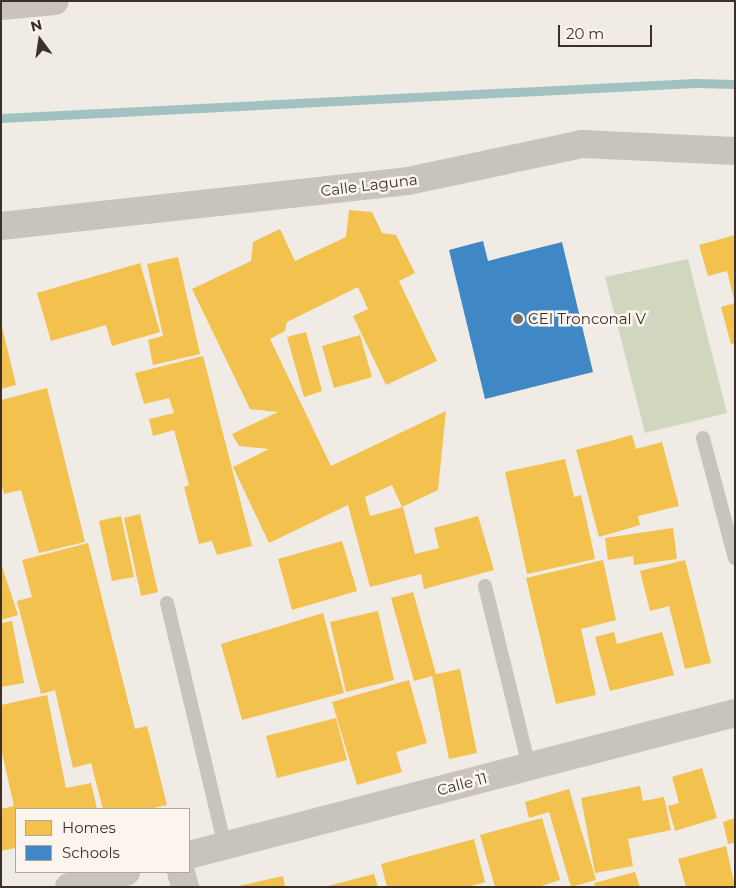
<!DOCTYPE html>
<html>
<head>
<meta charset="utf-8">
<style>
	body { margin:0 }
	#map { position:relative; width:736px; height:888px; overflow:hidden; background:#f0ebe5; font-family:Montserrat,sans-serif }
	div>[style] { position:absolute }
	.green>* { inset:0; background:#d1d6bf }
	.homes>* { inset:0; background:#f2c14e }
	.schools>* { inset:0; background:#3f88c5 }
	.stream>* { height:9px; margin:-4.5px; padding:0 4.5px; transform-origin:4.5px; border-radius:4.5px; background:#a1c2c1 }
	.lane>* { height:14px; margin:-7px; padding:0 7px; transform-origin:7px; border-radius:7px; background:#c9c3be }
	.street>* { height:28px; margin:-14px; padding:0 14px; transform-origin:14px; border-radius:14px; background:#c9c3be }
	.dots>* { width:14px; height:14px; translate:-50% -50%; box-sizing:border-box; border:2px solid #fbf5ee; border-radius:50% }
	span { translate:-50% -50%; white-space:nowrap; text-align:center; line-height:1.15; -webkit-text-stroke:5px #fbf5ee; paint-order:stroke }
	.street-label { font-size:15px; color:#3b302b }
	.poi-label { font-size:15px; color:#3b302b }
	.left { translate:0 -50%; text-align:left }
	.frame { position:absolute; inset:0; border:2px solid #3b302b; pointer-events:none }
	.legend { position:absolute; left:15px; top:808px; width:175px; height:65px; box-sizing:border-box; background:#fbf5ee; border:1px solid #aea6a0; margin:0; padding:6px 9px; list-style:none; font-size:15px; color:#3b302b }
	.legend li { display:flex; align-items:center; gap:10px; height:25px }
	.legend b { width:25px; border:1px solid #aea6a0 }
	.north { position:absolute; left:15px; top:15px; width:50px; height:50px; -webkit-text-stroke:4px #fbf5ee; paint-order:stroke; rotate:346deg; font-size:14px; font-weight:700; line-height:20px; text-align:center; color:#3b302b }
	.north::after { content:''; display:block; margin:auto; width:18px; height:22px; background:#3b302b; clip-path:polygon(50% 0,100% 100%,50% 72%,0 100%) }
	.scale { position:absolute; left:558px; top:25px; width:94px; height:22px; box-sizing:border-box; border:2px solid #3b302b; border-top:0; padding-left:6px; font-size:15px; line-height:18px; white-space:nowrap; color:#3b302b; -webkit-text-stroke:4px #fbf5ee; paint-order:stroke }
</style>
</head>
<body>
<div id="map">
	<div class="green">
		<i style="clip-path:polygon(688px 259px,727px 413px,645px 433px,605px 277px)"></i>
	</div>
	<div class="homes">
		<i style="clip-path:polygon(349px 210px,372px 212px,382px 233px,396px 235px,415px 273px,399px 281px,437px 361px,386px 385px,353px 316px,368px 309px,358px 287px,287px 322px,285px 331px,270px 339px,331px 466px,446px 411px,438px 490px,402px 507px,392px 485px,365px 497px,370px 516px,403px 507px,415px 554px,439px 548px,434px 528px,478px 516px,494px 570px,424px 589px,421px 574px,370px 587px,348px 505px,269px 543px,233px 467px,269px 449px,239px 446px,232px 434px,278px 412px,250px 409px,192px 289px,251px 261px,253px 242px,280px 229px,295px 261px,346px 237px)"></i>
		<i style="clip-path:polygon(735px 235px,735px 298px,734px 299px,727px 271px,708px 276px,699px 245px)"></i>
		<i style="clip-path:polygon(178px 257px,200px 354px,153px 365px,148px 340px,163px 336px,147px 264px)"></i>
		<i style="clip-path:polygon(140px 263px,160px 332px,112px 346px,106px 325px,51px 341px,37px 293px)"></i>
		<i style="clip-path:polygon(735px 303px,735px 343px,731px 344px,721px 307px)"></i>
		<i style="clip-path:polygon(2px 327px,16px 385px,1px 389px,1px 328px)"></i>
		<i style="clip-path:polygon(306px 332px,322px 391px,304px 397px,287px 337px)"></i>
		<i style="clip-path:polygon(360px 335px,372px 377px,334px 388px,322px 346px)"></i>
		<i style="clip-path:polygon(203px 356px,252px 546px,217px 555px,212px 541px,199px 544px,184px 487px,189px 485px,174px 430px,153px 436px,149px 419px,174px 413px,169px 398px,144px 404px,135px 373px)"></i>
		<i style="clip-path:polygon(47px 388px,85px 542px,39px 553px,21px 490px,4px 494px,1px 483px,1px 400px)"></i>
		<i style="clip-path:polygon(632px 435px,636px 449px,662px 442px,679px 506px,638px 516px,640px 525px,599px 537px,576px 450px)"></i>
		<i style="clip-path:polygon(565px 459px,574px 497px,581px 495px,595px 559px,527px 574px,505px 472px)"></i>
		<i style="clip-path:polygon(140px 514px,158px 592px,141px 596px,124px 518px)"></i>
		<i style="clip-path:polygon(121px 516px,134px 577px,112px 581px,99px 521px)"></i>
		<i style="clip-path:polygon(673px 528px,677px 559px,634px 565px,633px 556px,608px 560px,605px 538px)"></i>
		<i style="clip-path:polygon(342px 541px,357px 591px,292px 610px,278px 559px)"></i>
		<i style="clip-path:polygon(88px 543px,135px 729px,147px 726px,167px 805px,150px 809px,103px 809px,91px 763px,73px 768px,55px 690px,41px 694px,17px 601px,32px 597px,22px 560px)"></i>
		<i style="clip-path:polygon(603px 560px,616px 620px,581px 629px,596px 695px,556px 704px,526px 578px)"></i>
		<i style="clip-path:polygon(685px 560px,711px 663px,685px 669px,669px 606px,650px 611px,640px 571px)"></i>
		<i style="clip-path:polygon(1px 564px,18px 615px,1px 620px)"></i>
		<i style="clip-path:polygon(413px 592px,436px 674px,460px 669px,477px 753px,449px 759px,432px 676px,414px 681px,391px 598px)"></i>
		<i style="clip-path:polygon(378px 611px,394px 680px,346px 692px,330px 622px)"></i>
		<i style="clip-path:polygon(323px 613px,344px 693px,242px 720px,221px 644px)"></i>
		<i style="clip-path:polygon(12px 621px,24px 683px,1px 687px,1px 623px)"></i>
		<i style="clip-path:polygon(614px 632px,617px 644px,662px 632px,674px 675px,610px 691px,595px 637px)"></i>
		<i style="clip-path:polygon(409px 680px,427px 743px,396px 752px,402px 772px,357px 785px,332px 702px)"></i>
		<i style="clip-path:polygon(47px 695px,66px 788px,91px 783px,97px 809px,16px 809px,16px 848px,1px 851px,1px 809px,14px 806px,1px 748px,1px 705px)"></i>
		<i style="clip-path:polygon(336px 718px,347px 760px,277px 778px,266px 736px)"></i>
		<i style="clip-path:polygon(702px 768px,717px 818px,675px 831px,668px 806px,679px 803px,672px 777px)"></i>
		<i style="clip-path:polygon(640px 786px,643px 801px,664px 797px,671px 830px,628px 839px,633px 866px,595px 873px,581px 798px)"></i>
		<i style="clip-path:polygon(569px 789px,596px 880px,571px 887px,549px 812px,529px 818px,525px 802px)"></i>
		<i style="clip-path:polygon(542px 818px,560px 880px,538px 887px,495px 887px,480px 835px)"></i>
		<i style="clip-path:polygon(735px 818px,735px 843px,728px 844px,723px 822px)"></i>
		<i style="clip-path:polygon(474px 839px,485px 882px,468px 887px,387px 887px,381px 864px)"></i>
		<i style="clip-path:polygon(726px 846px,735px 887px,686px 887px,678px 859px)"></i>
		<i style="clip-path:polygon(635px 872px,640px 887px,595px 887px,594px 883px)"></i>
		<i style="clip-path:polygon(374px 874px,378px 887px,328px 887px,328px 886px)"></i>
		<i style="clip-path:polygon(283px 876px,285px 887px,239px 887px,239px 886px)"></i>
	</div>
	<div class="schools">
		<i style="clip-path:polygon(483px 241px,488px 261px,562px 242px,593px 372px,485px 399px,449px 250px)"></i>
	</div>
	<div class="stream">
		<i style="left:1px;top:118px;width:695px;rotate:-2.89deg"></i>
		<i style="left:695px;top:83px;width:40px;rotate:1.4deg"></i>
	</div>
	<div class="lane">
		<i style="left:703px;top:438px;width:124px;rotate:75.1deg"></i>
		<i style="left:485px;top:586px;width:185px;rotate:76.3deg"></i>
		<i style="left:167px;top:603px;width:250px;rotate:76.6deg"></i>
	</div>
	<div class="street">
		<i style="left:1px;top:6px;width:54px;rotate:-5.3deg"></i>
		<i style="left:1px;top:226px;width:409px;rotate:-6.3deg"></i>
		<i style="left:408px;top:181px;width:178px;rotate:-12deg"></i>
		<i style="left:582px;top:144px;width:153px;rotate:2.6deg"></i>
		<i style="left:189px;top:855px;width:564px;rotate:-14.58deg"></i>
		<i style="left:181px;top:872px;width:16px;rotate:75deg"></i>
		<i style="left:69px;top:887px;width:59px;rotate:-14.7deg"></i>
	</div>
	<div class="dots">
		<i style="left:518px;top:319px;background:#7a716c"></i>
	</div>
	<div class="street-label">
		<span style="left:369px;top:185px;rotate:-7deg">Calle Laguna</span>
		<span style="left:462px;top:784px;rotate:-15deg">Calle 11</span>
	</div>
	<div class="poi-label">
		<span class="left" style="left:528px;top:319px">CEI Tronconal V</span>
	</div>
	<div class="frame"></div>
	<ul class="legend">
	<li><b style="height:14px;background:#f2c14e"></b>Homes</li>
	<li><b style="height:14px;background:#3f88c5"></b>Schools</li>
	</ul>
	<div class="north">N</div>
	<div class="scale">20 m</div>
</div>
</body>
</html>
